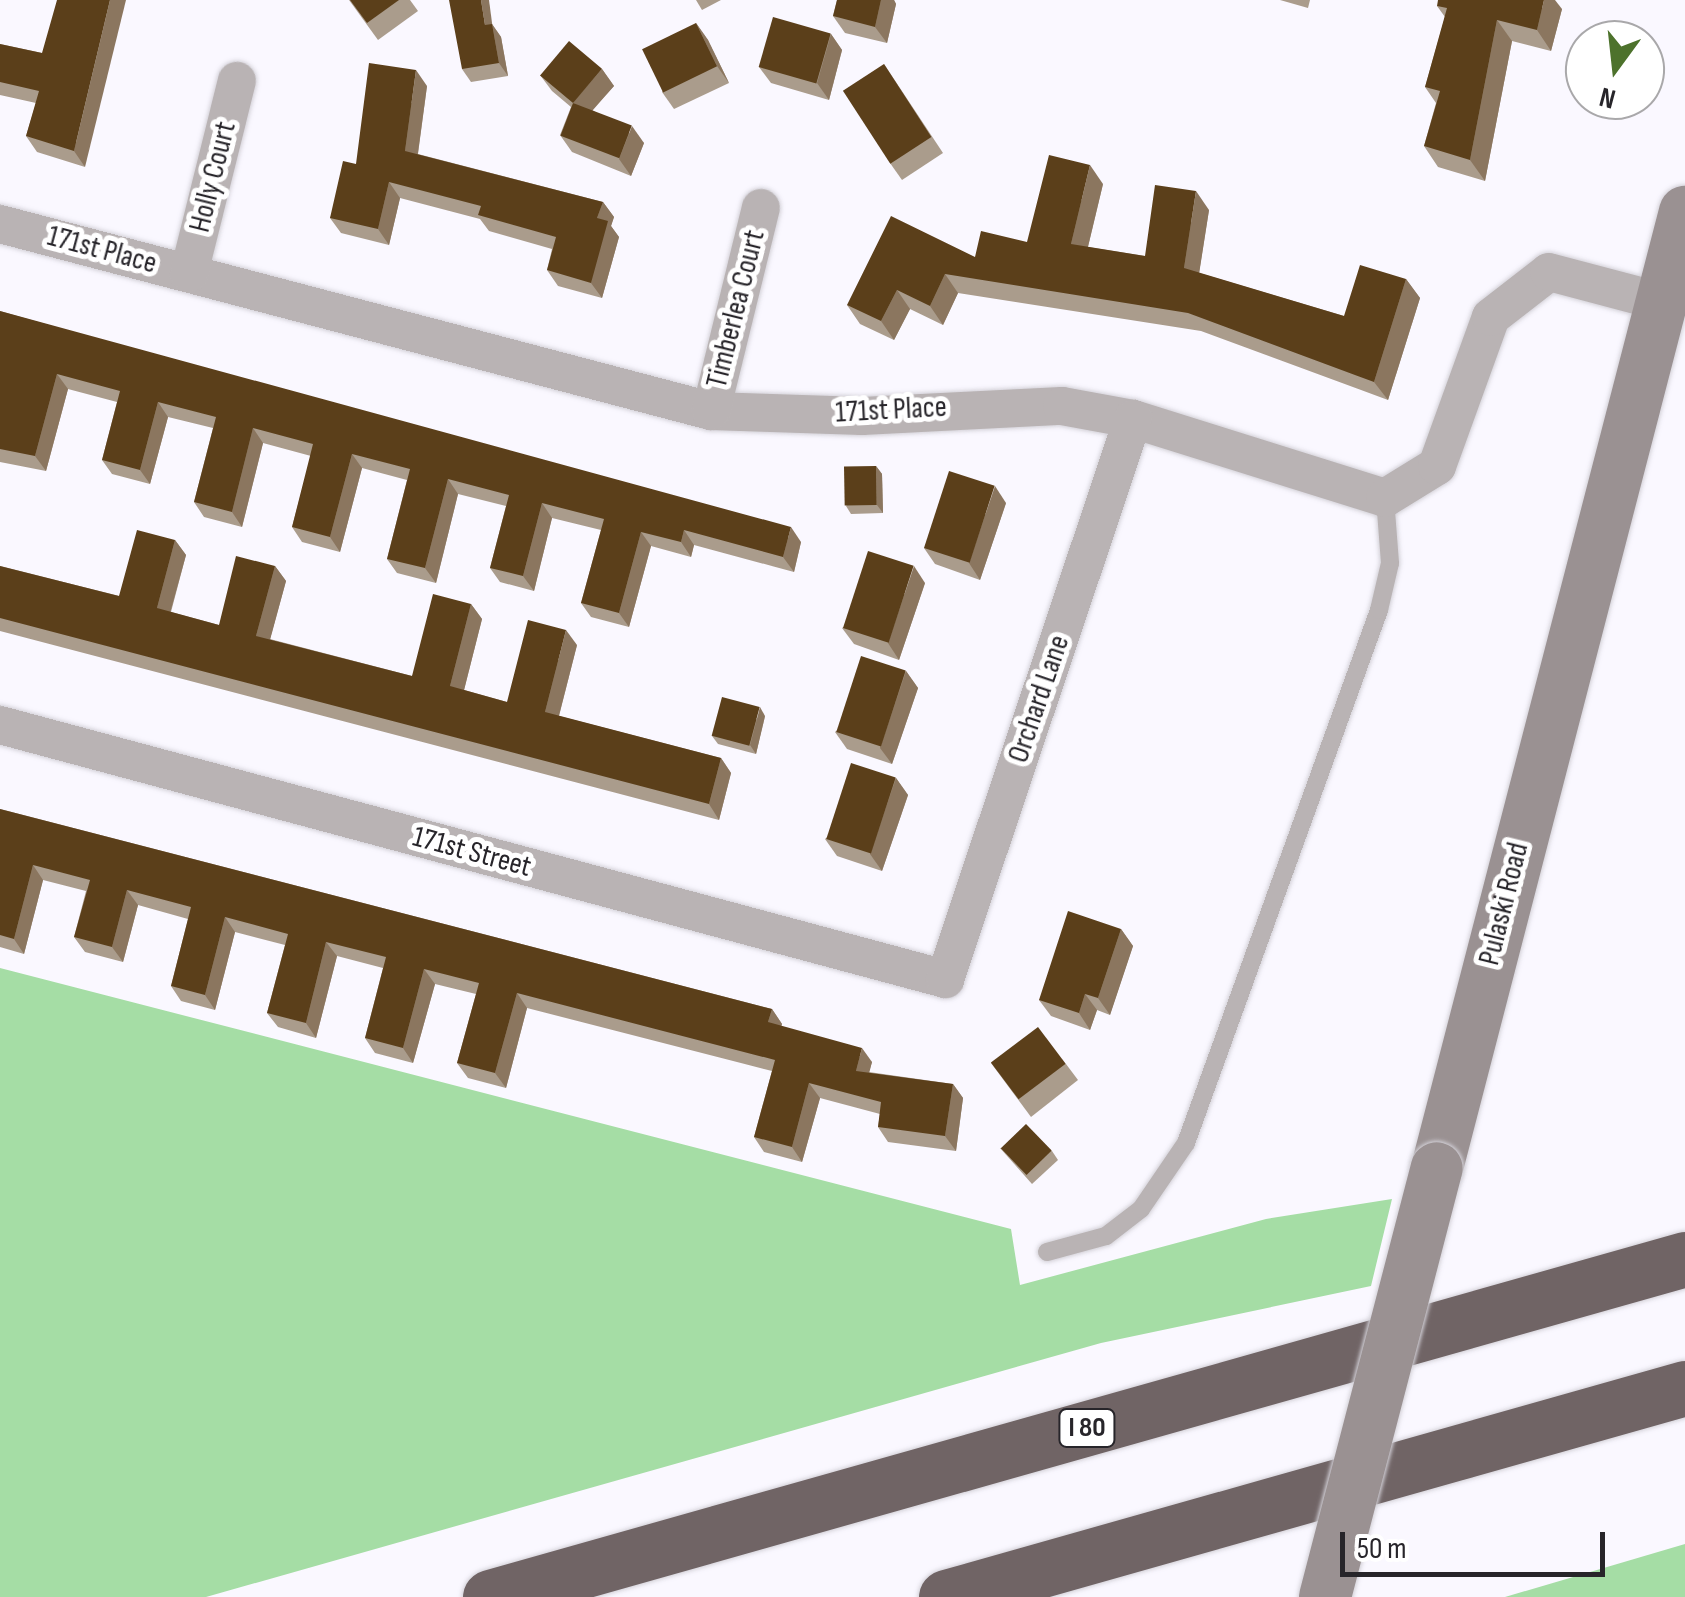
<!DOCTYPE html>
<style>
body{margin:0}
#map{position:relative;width:1685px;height:1597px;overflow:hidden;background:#faf8ff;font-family:"Sofia Sans Condensed",sans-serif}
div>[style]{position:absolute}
.green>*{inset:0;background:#a5dda5}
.roads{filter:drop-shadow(0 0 2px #d4d2d9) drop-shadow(0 0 2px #d4d2d9)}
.service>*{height:18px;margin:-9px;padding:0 9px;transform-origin:9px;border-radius:9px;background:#b9b3b4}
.minor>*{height:38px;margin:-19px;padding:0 19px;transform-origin:19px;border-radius:19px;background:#b9b3b4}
.secondary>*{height:52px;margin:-26px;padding:0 26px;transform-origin:26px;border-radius:26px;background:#9a9192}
.motorway>*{height:55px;margin:-27.5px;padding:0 27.5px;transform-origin:27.5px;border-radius:27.5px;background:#706465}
.bridges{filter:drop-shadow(0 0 2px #d4d2d9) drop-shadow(0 0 2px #d4d2d9)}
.secondary-bridge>*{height:52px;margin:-26px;padding:0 26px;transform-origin:26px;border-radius:26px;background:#9a9192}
.wall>*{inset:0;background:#aa9c8c}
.shaded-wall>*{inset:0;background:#8b765f}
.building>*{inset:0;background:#5b3f1a;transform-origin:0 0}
span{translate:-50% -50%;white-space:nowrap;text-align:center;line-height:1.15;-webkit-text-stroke:10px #fff;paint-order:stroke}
.shield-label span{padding:2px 8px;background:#fff;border:2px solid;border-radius:8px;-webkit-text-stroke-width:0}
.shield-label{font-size:28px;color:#27252a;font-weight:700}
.street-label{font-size:30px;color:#27252a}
.north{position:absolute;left:1565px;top:20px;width:100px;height:100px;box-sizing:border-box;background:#fff;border:2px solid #a9a8aa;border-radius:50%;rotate:195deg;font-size:28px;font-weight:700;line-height:40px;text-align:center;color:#27252a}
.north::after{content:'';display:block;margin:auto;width:35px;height:45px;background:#4d722c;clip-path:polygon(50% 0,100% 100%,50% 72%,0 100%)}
.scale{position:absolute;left:1340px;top:1532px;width:265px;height:45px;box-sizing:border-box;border:5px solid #27252a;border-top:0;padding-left:12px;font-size:30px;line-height:35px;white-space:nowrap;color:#27252a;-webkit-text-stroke:8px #fff;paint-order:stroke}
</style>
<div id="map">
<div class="green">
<i style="clip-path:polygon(0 968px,1011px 1229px,1020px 1285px,1266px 1219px,1392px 1199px,1371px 1286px,1101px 1343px,206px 1597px,0 1597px)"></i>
<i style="clip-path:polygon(1685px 1544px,1685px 1597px,1505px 1597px)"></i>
</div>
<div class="roads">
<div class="service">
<i style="left:1047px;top:1252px;width:61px;rotate:-15.2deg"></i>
<i style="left:1106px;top:1236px;width:44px;rotate:-37.6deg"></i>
<i style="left:1141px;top:1209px;width:80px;rotate:-55.7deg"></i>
<i style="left:1186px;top:1143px;width:567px;rotate:-70.09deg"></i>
<i style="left:1379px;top:610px;width:48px;rotate:-76.8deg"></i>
<i style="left:1390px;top:563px;width:65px;rotate:-94.4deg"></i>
</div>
<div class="minor">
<i style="left:0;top:224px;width:735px;rotate:14.74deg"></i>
<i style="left:711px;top:411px;width:151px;rotate:1.9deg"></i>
<i style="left:862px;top:416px;width:200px;rotate:-2.9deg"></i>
<i style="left:1062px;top:406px;width:72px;rotate:10.4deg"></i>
<i style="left:1133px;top:419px;width:264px;rotate:17.4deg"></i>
<i style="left:1385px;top:498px;width:61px;rotate:-31.6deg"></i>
<i style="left:1437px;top:466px;width:158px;rotate:-70.1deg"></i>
<i style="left:1491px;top:317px;width:73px;rotate:-37.8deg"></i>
<i style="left:1549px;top:272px;width:114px;rotate:14.8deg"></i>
<i style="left:189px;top:273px;width:198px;rotate:-76deg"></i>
<i style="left:711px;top:411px;width:209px;rotate:-76.2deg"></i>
<i style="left:0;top:725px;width:979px;rotate:15.04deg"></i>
<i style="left:945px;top:979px;width:591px;rotate:-71.44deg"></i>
</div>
<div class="secondary">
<i style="left:1437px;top:1168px;width:988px;rotate:-75.46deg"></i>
</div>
<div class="motorway">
<i style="left:490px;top:1597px;width:1242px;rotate:-15.79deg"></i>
<i style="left:946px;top:1597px;width:768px;rotate:-15.79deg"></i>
</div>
</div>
<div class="bridges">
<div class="secondary-bridge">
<i style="left:1325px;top:1597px;width:443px;rotate:-75.4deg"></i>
</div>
</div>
<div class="wall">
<i style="clip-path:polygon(349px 0,410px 0,418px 11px,378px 40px)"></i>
<i style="clip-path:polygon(696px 0,721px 0,702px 10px)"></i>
<i style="clip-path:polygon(837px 0,894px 0,896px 4px,887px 43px,845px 33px,833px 16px)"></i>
<i style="clip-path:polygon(1280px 0,1310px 0,1308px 8px)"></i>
<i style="clip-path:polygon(1437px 6px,1562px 9px,1551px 51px,1512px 41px,1485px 181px,1438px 167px,1424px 146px,1436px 103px,1425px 87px,1445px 17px)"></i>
<i style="clip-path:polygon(696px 23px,708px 40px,729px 83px,674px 109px,662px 92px)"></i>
<i style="clip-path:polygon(492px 24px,501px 37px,508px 76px,471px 82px,462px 69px)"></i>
<i style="clip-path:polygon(831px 34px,842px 50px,829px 100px,771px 83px,759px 67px)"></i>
<i style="clip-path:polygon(0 44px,42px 53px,85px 167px,37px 152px,26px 136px,36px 103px,0 95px)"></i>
<i style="clip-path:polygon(884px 64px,943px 153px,902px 180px,890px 163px)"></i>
<i style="clip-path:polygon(602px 69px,614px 86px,592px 110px,644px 143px,631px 176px,572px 152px,560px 135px,571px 107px,552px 91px,540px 75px)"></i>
<i style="clip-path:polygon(427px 86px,418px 154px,603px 202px,614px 217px,611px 226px,619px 237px,602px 298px,558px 286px,547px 270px,552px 249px,489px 231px,480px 219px,400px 198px,389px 245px,341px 233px,330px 218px,356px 164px)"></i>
<i style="clip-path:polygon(1103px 184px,1088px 247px,1145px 256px,1209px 210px,1199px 273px,1344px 316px,1406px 279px,1420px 298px,1388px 400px,1201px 331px,958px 293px,943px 325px,910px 309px,894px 340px,860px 324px,847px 305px,975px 257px,1027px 242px)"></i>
<i style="clip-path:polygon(0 311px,801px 542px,794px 572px,694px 545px,691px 557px,651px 546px,629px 627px,591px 617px,581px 603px,601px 530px,552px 518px,534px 591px,500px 582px,490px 568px,506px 506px,458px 494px,436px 583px,397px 573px,387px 559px,407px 480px,362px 468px,340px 552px,302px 542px,292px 527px,311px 456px,263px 443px,242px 527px,204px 517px,194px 502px,213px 428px,168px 417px,150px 484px,112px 474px,102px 460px,117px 402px,68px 389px,46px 471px,0 462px)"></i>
<i style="clip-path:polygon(876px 466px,882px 474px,883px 513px,851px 514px,846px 506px)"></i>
<i style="clip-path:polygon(1006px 503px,980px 580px,935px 564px,924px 548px)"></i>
<i style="clip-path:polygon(175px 540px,186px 555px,171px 612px,219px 625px,275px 566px,286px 581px,270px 639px,412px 676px,471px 604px,482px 619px,464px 690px,507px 702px,577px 645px,559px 716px,721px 758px,731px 773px,719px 820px,0 631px,0 566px,119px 596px)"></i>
<i style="clip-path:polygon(925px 583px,899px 660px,854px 644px,842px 628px)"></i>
<i style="clip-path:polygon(906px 671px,918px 688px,892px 764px,847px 749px,835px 732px)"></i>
<i style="clip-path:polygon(765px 716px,756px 754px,718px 744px,712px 736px)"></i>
<i style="clip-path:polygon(896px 778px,908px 795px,882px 871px,837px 856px,825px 839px)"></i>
<i style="clip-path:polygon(0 809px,772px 1009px,782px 1024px,781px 1026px,872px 1062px,869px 1072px,953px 1084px,963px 1098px,956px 1151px,888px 1142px,878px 1127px,880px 1114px,820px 1098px,802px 1162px,764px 1152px,754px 1137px,772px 1071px,527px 1008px,506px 1088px,468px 1078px,457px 1063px,476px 994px,435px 984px,413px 1063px,375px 1053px,365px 1038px,383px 968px,337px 956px,316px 1038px,278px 1027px,267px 1013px,285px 945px,235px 932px,215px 1010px,181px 1001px,171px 986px,188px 919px,138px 905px,123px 962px,85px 952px,74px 937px,86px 891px,43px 880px,24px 954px,0 947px)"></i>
<i style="clip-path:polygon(1121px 929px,1133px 946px,1110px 1015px,1097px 1010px,1090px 1030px,1051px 1016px,1039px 1000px)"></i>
<i style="clip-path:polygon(991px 1063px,1066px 1064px,1078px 1080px,1031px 1117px)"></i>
<i style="clip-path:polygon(1000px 1148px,1052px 1151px,1058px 1160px,1032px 1184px)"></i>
</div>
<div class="shaded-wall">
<i style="clip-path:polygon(110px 0,126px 0,85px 167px,74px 151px)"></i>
<i style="clip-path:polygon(481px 0,489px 0,494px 38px,485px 25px)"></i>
<i style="clip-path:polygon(881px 0,894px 0,896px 4px,887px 43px,875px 27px)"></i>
<i style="clip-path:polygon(1544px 0,1555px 0,1562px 9px,1551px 51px,1537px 30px)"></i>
<i style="clip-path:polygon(1497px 20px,1512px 41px,1485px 181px,1470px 160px)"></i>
<i style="clip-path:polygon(696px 23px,708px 40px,729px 83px,717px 66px)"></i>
<i style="clip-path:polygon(492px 24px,501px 37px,508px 76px,499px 63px)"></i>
<i style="clip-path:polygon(831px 34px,842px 50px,829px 100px,817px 83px)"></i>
<i style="clip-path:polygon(602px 69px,614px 86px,585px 119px,573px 102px)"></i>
<i style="clip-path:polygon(416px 70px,427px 86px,416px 167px,405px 151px)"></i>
<i style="clip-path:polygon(632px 126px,644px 143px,631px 176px,619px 159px)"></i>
<i style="clip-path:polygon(1090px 165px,1103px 184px,1084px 263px,1071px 244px)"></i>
<i style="clip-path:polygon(389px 182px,400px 198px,389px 245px,378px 229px)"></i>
<i style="clip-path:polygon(1196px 191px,1209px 210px,1197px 287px,1184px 268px)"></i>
<i style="clip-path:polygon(603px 202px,614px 217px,611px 226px,619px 237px,602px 298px,591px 283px,597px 218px)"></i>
<i style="clip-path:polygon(945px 274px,958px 293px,943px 325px,930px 306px)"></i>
<i style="clip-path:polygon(1406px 279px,1420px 298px,1388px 400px,1374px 382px)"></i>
<i style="clip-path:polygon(897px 290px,910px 309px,894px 340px,881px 321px)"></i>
<i style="clip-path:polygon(57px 374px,68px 389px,46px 471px,35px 456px)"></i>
<i style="clip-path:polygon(158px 402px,168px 417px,150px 484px,140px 470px)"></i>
<i style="clip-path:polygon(253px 428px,263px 443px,242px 527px,232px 512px)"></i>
<i style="clip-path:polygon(352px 454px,362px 468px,340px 552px,330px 537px)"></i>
<i style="clip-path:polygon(876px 466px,882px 474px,883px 513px,877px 505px)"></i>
<i style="clip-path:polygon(448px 479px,458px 494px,436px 583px,425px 568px)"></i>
<i style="clip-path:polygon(995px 486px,1006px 503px,980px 580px,969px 563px)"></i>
<i style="clip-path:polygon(542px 503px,552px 518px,534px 591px,523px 576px)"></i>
<i style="clip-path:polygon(791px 527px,801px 542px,794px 572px,783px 557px)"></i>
<i style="clip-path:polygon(684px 530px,694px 545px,691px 557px,681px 542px)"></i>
<i style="clip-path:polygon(641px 532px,651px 546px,629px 627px,619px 613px)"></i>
<i style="clip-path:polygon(175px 540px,186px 555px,167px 624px,157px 608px)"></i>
<i style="clip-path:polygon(275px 566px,286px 581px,267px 651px,256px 636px)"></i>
<i style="clip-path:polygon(914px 566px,925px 583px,899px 660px,888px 643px)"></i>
<i style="clip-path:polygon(471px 604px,482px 619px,461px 702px,450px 686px)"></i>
<i style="clip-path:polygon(566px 630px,577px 645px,556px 727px,545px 712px)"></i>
<i style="clip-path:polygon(906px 671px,918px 688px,892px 764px,880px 748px)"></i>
<i style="clip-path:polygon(760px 707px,765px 716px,756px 754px,750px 745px)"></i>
<i style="clip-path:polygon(721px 758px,731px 773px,719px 820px,709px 804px)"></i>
<i style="clip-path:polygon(896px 778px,908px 795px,882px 871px,870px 854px)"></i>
<i style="clip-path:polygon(33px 865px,43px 880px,24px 954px,14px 939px)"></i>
<i style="clip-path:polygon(127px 890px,138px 905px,123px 962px,112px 947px)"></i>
<i style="clip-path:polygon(225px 917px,235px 932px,215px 1010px,205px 995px)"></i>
<i style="clip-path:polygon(1121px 929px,1133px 946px,1110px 1015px,1098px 998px)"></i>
<i style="clip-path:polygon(326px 942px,337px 956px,316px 1038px,306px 1023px)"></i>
<i style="clip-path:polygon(424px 969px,435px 984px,413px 1063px,403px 1048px)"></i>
<i style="clip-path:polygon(517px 993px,527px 1008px,506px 1088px,495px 1073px)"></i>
<i style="clip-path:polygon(1085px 994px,1097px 1010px,1090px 1030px,1079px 1013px)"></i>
<i style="clip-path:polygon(772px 1009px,782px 1024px,778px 1037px,768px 1022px)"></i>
<i style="clip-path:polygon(862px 1048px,872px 1062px,866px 1085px,856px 1071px)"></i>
<i style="clip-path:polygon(809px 1083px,820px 1098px,802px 1162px,792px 1147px)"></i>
<i style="clip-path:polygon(953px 1084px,963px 1098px,956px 1151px,945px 1136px)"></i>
</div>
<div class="building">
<i style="clip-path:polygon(57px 0,110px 0,74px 151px,26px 136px,39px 91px,0 82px,0 44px,42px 53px)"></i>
<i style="clip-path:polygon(350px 0,399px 0,367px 23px)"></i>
<i style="clip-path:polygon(449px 0,481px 0,485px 25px,492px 24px,499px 63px,462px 69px)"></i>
<i style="clip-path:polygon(837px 0,881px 0,875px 27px,833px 16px)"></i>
<i style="clip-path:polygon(1438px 0,1544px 0,1537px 30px,1497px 20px,1470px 160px,1424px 146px,1440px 91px,1425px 87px,1447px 8px,1437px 6px)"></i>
<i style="left:773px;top:17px;width:60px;height:52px;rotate:16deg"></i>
<i style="left:696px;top:23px;width:48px;height:60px;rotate:64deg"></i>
<i style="left:569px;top:41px;width:43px;height:45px;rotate:40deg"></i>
<i style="clip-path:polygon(369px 63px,416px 70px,405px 151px,603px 202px,597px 218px,608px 221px,591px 283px,547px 270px,556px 237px,478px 215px,481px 206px,389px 182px,378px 229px,330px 218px,343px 161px,356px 164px)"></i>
<i style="left:884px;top:64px;width:87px;height:49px;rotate:57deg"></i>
<i style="left:573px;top:103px;width:63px;height:35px;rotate:21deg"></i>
<i style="clip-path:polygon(1049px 155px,1090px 165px,1071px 244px,1145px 256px,1155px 185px,1196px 191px,1184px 268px,1344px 316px,1360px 265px,1406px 279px,1374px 382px,1188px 313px,945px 274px,930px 306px,897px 290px,881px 321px,847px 305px,891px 216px,975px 257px,981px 231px,1027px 242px)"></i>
<i style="clip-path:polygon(0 311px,791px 527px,783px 557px,684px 530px,681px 542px,641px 532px,619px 613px,581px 603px,604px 519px,542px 503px,523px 576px,490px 568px,509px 495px,448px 479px,425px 568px,387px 559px,410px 469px,352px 454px,330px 537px,292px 527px,313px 444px,253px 428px,232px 512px,194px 502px,216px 417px,158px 402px,140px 470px,102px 460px,120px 391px,57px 374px,35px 456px,0 449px)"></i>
<i style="left:876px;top:466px;width:39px;height:32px;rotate:89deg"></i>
<i style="left:949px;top:471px;width:48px;height:81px;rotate:18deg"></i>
<i style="clip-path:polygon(137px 530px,175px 540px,157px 608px,219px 625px,236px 556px,275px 566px,256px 636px,412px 676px,433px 594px,471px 604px,450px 686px,507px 702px,528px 620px,566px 630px,545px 712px,721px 758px,709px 804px,0 618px,0 566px,119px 596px)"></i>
<i style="left:868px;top:551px;width:48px;height:81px;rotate:18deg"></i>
<i style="left:861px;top:656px;width:47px;height:80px;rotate:18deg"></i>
<i style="left:722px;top:697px;width:39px;height:40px;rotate:15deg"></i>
<i style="left:851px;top:763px;width:47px;height:80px;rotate:18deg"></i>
<i style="clip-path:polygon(0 809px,772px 1009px,768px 1022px,862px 1048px,856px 1071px,953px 1084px,945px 1136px,878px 1127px,881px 1102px,809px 1083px,792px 1147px,754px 1137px,775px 1060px,517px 993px,495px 1073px,457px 1063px,479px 983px,424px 969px,403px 1048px,365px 1038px,386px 957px,326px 942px,306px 1023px,267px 1013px,288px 934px,225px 917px,205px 995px,171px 986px,191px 907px,127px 890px,112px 947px,74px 937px,90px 880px,33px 865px,14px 939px,0 935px)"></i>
<i style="clip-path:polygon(1068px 911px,1121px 929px,1098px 998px,1085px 994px,1079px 1013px,1039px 1000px)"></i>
<i style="left:1038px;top:1027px;width:46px;height:59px;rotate:53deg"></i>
<i style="left:1026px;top:1124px;width:37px;height:35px;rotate:46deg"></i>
</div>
<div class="shield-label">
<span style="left:1087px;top:1428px">I 80</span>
</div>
<div class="street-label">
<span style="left:213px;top:177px;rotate:-76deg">Holly Court</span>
<span style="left:102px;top:250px;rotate:15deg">171st Place</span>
<span style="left:736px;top:309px;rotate:-76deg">Timberlea Court</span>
<span style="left:891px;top:410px;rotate:-3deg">171st Place</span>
<span style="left:1039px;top:699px;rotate:-71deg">Orchard Lane</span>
<span style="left:472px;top:852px;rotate:15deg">171st Street</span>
<span style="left:1504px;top:904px;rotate:-76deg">Pulaski Road</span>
</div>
<div class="north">N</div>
<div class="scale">50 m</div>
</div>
